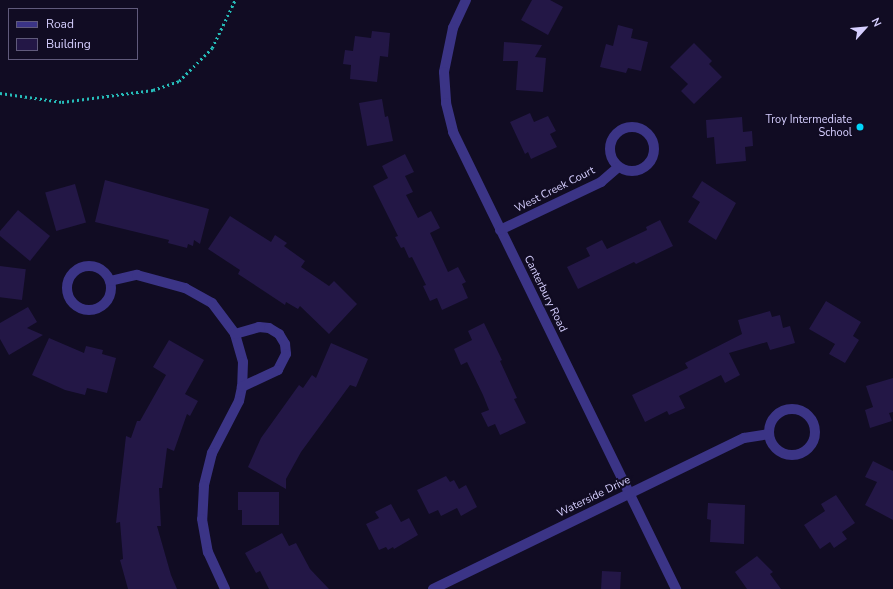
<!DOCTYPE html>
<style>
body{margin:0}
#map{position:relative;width:893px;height:589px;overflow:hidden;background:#110c23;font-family:"Nunito Sans",sans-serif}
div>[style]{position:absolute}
.building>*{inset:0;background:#231746;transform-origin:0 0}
.path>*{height:2.5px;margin-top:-1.25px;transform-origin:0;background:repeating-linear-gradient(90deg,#26bcb9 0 2px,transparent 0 5px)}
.street>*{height:10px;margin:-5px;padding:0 5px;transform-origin:5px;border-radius:5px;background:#3b3486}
.street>.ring{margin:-5px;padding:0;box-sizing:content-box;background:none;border:10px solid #3b3486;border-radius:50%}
.dots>*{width:11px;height:11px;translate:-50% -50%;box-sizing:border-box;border:2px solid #110c23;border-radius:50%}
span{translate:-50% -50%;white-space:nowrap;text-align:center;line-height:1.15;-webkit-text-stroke:4px #110c23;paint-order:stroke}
.poi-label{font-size:11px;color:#d6cfff}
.right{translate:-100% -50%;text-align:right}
.street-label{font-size:11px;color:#d6cfff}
.legend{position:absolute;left:8px;top:8px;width:130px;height:52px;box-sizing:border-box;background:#110c23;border:1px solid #605a7b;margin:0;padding:5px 7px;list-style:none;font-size:12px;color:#d6cfff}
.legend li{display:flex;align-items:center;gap:8px;height:20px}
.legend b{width:20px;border:1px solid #605a7b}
.north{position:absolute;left:845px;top:8px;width:40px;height:40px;-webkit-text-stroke:3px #110c23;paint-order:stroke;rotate:63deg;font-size:11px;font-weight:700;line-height:16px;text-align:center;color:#d6cfff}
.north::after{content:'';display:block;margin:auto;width:14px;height:18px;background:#d6cfff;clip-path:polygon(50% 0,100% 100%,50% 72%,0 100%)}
</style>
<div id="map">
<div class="building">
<i style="clip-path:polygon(532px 0,550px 0,563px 7px,548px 35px,521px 20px)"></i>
<i style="clip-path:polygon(618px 25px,633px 29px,631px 38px,648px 42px,641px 71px,628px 68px,626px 73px,600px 67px,606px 44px,613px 46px)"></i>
<i style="clip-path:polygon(372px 31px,390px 33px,388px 57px,380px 56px,377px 82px,350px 79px,351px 65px,343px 64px,345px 50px,353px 51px,355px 36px,371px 38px)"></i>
<i style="clip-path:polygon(504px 42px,542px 45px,535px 57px,546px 58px,543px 92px,516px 90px,518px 61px,503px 61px)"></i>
<i style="clip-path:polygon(694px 43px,712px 61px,709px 64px,722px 77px,694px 104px,681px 91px,688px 84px,670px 67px)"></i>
<i style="clip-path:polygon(382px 99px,385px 117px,388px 116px,393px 141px,367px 146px,359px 103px)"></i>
<i style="clip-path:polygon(530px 113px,534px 122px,548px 116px,556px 131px,550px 134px,557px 147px,531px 159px,528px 152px,525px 154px,510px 122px)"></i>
<i style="clip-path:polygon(742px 117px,743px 132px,752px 131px,753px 146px,745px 147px,746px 161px,716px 164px,714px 137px,707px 138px,706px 120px)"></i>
<i style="clip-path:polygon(405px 154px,414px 172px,405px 176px,413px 192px,406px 195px,418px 218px,431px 211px,440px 228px,430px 233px,448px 272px,458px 267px,466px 282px,462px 284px,468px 298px,442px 310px,437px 298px,430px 301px,423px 286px,426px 285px,412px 257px,409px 258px,404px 247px,401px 248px,395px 237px,398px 236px,373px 186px,388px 178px,382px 166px)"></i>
<i style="clip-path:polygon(105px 180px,209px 209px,200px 244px,194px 240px,193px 246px,188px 244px,187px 248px,168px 243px,169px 240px,95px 222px)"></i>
<i style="clip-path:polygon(702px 181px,736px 203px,716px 240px,688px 222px,700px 202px,692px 197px)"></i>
<i style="left:75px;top:184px;width:40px;height:31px;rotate:74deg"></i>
<i style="clip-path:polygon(18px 210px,50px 236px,30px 261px,0 236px,0 231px)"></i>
<i style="clip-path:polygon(230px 216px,271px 242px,275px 235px,287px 243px,284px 246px,305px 261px,301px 267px,329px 286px,334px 281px,357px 304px,329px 334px,300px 306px,298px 309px,286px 302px,285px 305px,238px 274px,240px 270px,208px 249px)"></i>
<i style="clip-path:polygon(660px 220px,673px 246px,636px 264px,634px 262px,578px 289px,567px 267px,590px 256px,586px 248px,602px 240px,607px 249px,647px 230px,646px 227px)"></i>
<i style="left:0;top:266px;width:26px;height:31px;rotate:7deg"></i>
<i style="clip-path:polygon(826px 301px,861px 322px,853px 336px,859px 340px,845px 363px,829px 354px,835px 344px,809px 329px)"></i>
<i style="clip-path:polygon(28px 307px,37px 322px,27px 328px,43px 335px,9px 355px,0 339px,0 323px)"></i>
<i style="clip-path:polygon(770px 311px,772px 317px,780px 315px,783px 328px,790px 326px,795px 343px,770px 350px,767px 342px,729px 353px,740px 375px,725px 383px,721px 375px,679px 396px,685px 408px,669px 415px,667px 411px,645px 422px,632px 395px,688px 368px,685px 363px,742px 334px,738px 320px)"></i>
<i style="clip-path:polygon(484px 323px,502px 360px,500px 361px,517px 398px,514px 399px,526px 423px,500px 435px,495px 424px,488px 427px,481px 413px,489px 410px,483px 395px,467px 362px,461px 365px,454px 349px,472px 340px,468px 331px)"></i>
<i style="clip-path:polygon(49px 338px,84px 353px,86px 346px,103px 350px,102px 354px,116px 358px,107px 393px,87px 388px,85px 395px,65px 390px,32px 375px)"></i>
<i style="clip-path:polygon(169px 340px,204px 360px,185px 394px,198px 401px,190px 416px,187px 414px,174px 451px,167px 448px,162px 488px,159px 488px,161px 526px,157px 526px,171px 575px,177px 589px,128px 589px,120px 560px,123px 559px,120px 522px,116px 523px,126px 436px,131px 438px,137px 421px,140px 421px,166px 375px,153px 367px)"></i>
<i style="clip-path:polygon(331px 343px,368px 359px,356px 387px,350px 385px,301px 452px,286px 479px,286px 489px,248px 467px,261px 438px,299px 385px,303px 388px,312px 375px,316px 378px)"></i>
<i style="clip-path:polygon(893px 378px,893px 412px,889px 413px,892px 421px,870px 428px,865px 410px,873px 407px,866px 386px)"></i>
<i style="clip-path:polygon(873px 461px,893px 471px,893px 520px,865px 505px,877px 482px,865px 477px)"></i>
<i style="clip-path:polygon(446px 476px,450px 482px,454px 480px,459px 489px,466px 485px,477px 507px,461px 516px,457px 508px,441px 516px,438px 510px,429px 514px,417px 490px)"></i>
<i style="clip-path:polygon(238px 492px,279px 492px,279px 525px,242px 525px,242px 510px,238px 510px)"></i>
<i style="clip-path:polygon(836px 495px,855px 523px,842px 532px,847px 539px,834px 548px,830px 542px,820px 549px,804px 525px,825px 511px,821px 504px)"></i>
<i style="clip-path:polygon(708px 503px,745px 505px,744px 544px,710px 542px,711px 520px,707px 519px)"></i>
<i style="clip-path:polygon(391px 504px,401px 522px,409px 518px,418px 535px,394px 549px,393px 547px,388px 550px,386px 547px,379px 550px,366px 524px,379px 518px,375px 512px)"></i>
<i style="clip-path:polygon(282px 533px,289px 546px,296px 543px,310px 569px,329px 589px,269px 589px,260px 571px,256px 573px,245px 553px)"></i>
<i style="clip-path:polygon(757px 556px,773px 572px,770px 574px,781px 589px,747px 589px,735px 572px)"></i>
<i style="left:602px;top:571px;width:19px;height:18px;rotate:3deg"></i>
</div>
<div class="path">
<i style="left:0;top:93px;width:63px;rotate:8.3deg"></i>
<i style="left:62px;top:102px;width:92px;rotate:-7.5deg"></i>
<i style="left:153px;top:90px;width:28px;rotate:-19deg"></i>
<i style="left:179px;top:81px;width:47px;rotate:-45deg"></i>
<i style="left:212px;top:48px;width:53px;rotate:-64.4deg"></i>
</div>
<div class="street">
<i style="left:466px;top:0;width:31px;rotate:115deg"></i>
<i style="left:453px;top:28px;width:45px;rotate:101.6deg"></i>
<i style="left:444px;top:72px;width:31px;rotate:86deg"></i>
<i style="left:446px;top:103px;width:30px;rotate:76deg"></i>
<i style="left:453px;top:132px;width:509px;rotate:63.99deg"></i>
<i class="ring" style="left:610px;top:127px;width:34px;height:34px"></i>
<i style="left:500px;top:230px;width:112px;rotate:-25.4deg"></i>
<i style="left:601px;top:182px;width:23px;rotate:-41deg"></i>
<i class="ring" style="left:67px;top:266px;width:34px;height:34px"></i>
<i style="left:110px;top:281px;width:28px;rotate:-13deg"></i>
<i style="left:137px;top:275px;width:50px;rotate:15.2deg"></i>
<i style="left:185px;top:288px;width:31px;rotate:29deg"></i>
<i style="left:212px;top:303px;width:39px;rotate:53deg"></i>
<i style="left:235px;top:334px;width:29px;rotate:74deg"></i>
<i style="left:243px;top:362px;width:25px;rotate:92deg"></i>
<i style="left:242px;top:387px;width:14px;rotate:102deg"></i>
<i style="left:239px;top:401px;width:59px;rotate:117.4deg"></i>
<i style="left:212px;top:453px;width:34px;rotate:104deg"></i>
<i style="left:204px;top:486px;width:33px;rotate:93deg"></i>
<i style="left:202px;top:519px;width:34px;rotate:80deg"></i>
<i style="left:208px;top:552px;width:41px;rotate:65.3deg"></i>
<i style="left:235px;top:334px;width:25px;rotate:-16deg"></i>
<i style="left:259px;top:327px;width:10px;rotate:6deg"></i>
<i style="left:269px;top:328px;width:12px;rotate:31deg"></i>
<i style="left:279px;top:334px;width:12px;rotate:59deg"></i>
<i style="left:285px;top:344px;width:10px;rotate:84deg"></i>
<i style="left:286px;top:354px;width:18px;rotate:117deg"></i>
<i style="left:278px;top:370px;width:40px;rotate:155deg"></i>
<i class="ring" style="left:769px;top:409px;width:36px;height:36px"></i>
<i style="left:433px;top:589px;width:346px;rotate:-25.9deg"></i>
<i style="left:744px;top:438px;width:25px;rotate:-9deg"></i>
</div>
<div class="dots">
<i style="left:860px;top:127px;background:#00d5fa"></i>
</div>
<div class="poi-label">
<span class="right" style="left:852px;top:127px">Troy Intermediate<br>School</span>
</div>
<div class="street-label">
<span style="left:555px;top:190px;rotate:-27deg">West Creek Court</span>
<span style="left:545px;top:294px;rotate:64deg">Canterbury Road</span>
<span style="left:594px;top:497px;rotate:-26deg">Waterside Drive</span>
</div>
<ul class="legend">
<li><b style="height:5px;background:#3b3486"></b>Road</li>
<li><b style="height:11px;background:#231746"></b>Building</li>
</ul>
<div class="north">N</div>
</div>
